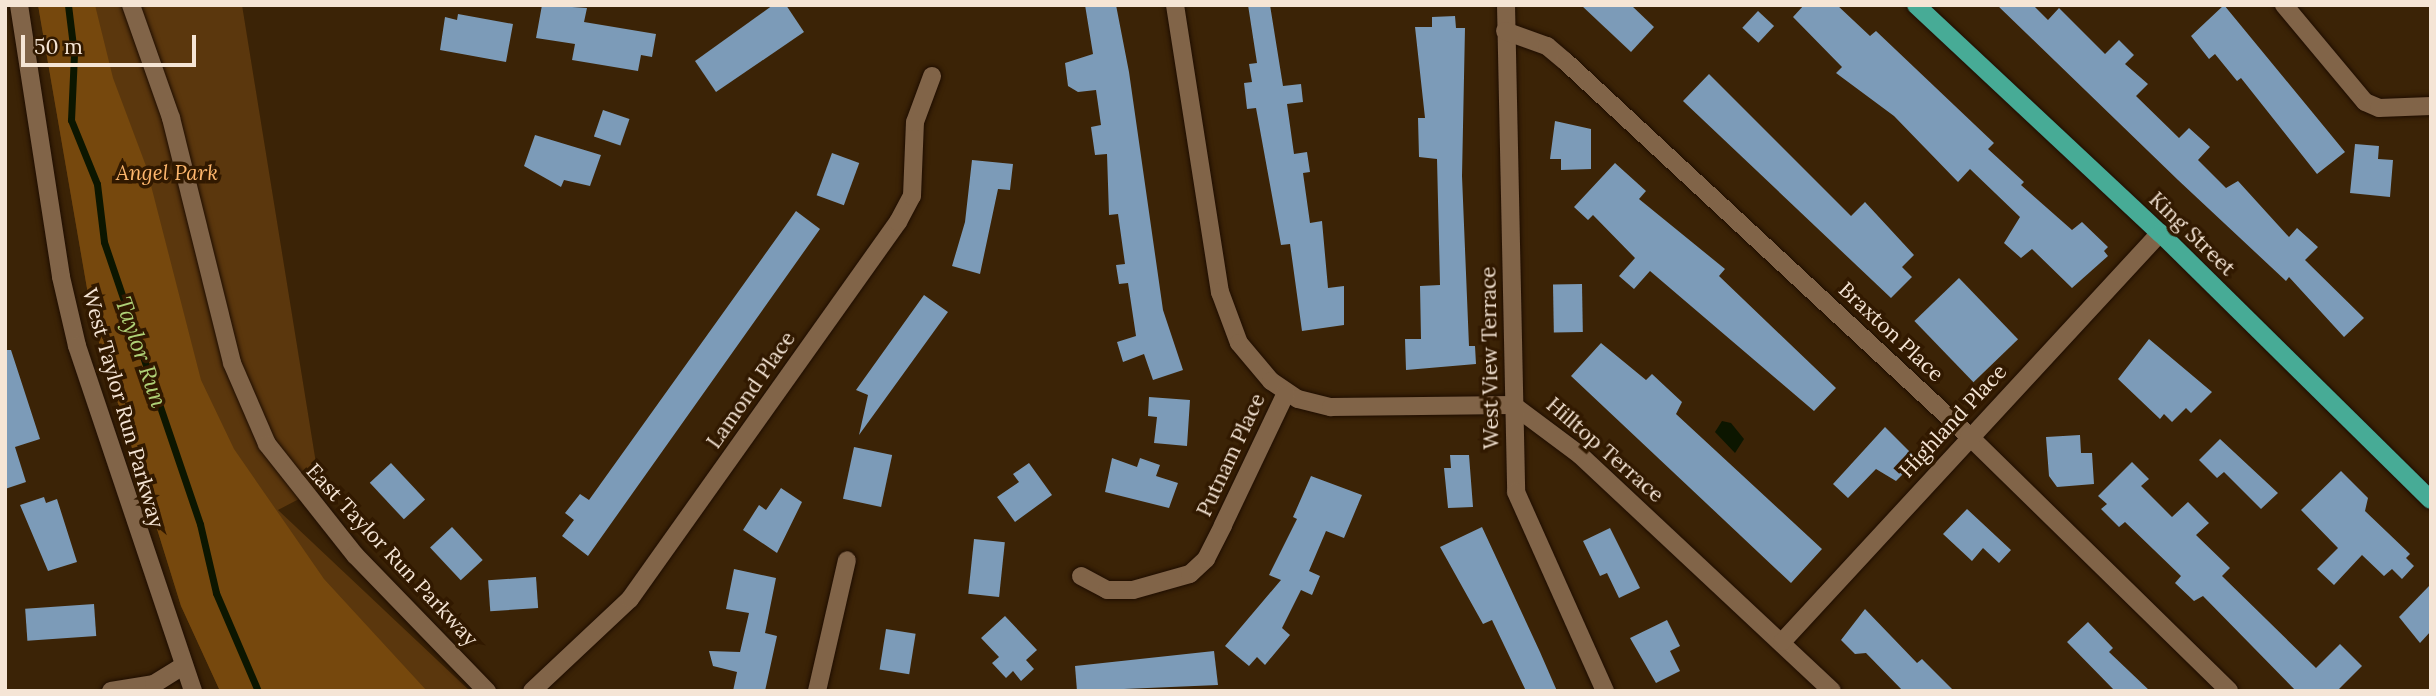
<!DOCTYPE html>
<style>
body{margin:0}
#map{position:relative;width:2436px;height:696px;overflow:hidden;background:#3b2306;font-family:Lora,serif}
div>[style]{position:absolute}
.green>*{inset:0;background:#5b370d}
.forest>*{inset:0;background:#76480d}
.water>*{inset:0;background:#0c1600}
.stream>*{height:7px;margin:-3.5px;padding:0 3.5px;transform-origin:3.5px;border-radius:3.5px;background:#0c1600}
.building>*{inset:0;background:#7c9bb8;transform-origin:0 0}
.roads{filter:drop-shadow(0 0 2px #1e0d00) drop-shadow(0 0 2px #1e0d00)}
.minor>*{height:18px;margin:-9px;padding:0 9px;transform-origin:9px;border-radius:9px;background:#816448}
.tertiary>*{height:18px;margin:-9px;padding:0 9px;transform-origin:9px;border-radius:9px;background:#816448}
.primary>*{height:18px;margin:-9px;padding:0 9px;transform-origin:9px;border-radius:9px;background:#47ab96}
span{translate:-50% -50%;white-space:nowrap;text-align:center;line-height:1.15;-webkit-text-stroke:7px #311900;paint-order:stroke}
.park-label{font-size:21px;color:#feb76d;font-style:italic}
.street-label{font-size:21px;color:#f5e5d5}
.water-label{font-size:23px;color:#afd176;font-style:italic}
.frame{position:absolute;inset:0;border:7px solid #f5e5d5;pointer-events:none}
.scale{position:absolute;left:21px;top:35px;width:175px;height:32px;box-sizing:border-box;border:4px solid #f5e5d5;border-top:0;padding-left:9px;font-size:21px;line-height:24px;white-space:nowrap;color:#f5e5d5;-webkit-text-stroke:5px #311900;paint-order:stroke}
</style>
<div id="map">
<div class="green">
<i style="clip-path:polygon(38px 5px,242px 5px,320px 488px,278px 510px,470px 691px,220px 691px,181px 606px,93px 323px)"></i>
</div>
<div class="forest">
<i style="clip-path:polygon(38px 5px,95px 5px,113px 78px,146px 166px,201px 380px,234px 449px,324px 579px,427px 691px,220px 691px,181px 606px,93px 323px)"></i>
</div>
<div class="water">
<i style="clip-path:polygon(1722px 421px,1731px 423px,1744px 439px,1735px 453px,1715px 432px)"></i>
</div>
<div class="stream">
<i style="left:68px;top:5px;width:49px;rotate:83deg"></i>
<i style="left:74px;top:54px;width:66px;rotate:92.6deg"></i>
<i style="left:71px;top:120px;width:69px;rotate:67.9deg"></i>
<i style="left:97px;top:184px;width:58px;rotate:83.1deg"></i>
<i style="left:104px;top:242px;width:298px;rotate:71.2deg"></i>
<i style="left:200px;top:524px;width:71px;rotate:76.9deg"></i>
<i style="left:216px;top:593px;width:107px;rotate:66.8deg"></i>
</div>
<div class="building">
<i style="clip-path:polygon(542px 5px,587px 8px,584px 22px,656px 34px,652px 57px,641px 55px,638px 71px,572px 60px,575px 44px,536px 38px)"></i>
<i style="clip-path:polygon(773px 5px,786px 5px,804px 32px,716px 92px,695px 61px)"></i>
<i style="clip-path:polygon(1085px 5px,1116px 5px,1129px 72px,1163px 310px,1183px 370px,1153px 380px,1144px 354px,1123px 362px,1117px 342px,1136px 336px,1128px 283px,1119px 284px,1116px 265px,1125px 264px,1118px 214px,1109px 215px,1107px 154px,1095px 155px,1091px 127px,1101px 125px,1096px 90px,1078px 92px,1068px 86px,1065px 63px,1093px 54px)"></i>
<i style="clip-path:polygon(1248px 5px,1270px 5px,1283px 86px,1301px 84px,1303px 102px,1287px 104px,1294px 154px,1307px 152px,1310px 172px,1303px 173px,1310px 223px,1322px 221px,1328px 288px,1344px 286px,1344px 325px,1302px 331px,1290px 244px,1281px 245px,1256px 108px,1247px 109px,1244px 83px,1252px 82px,1249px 64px,1257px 63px)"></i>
<i style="clip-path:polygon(1581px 5px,1631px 5px,1654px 27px,1631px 52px)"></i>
<i style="clip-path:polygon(1804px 5px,1837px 5px,1870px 36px,1876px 31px,1994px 143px,1988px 149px,2024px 182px,2021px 185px,2072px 230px,2082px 222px,2108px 247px,2104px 251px,2108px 256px,2072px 288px,2032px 249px,2021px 258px,2004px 243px,2020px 217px,1970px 169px,1958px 182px,1894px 116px,1836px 73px,1842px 67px,1793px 17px)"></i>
<i style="clip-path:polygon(1997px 5px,2033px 5px,2048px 20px,2059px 8px,2105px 54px,2119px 40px,2134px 55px,2125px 64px,2148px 84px,2136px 96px,2179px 138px,2189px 128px,2210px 147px,2198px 160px,2226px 188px,2238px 181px,2289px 237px,2297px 228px,2318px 247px,2305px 260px,2364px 318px,2344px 337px,2289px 277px,2286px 281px,2178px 180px)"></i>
<i style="clip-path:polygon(2224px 5px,2345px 152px,2317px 174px,2241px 78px,2237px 81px,2215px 54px,2209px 59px,2191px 36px)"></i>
<i style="left:1758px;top:11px;width:22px;height:23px;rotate:43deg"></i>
<i style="clip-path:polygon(458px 14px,513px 24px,506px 62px,440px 50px,445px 17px,457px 20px)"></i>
<i style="clip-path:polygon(1455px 16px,1456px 28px,1465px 28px,1462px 176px,1469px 346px,1475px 346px,1476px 364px,1406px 370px,1405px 339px,1421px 339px,1420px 286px,1440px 285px,1437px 159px,1419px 157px,1418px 118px,1425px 118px,1415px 27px,1432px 27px,1432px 17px)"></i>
<i style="clip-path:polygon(1709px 74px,1851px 216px,1865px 202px,1914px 255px,1902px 267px,1912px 277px,1891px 298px,1683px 101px)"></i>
<i style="left:603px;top:110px;width:28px;height:28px;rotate:19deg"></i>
<i style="clip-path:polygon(1555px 121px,1591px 129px,1591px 169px,1561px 170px,1561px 159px,1550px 159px)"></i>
<i style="clip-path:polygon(535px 135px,601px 155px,590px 186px,564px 180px,561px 187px,524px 166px)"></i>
<i style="clip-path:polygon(2355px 144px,2379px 146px,2378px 159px,2393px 160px,2390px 197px,2350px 193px)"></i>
<i style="left:832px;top:153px;width:29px;height:45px;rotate:20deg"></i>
<i style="clip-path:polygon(972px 160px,1013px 164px,1010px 190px,998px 189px,980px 274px,952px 266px,965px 222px)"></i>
<i style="clip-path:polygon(1615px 163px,1646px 191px,1639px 199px,1725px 269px,1719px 276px,1836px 388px,1814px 411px,1650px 271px,1634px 289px,1619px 276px,1635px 258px,1593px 215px,1588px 220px,1574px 207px)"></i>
<i style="clip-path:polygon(796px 211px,820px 229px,588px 556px,562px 536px,574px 520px,565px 513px,580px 494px,589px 500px)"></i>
<i style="left:1959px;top:278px;width:85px;height:62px;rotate:46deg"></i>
<i style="left:1582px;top:284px;width:48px;height:29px;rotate:89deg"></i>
<i style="clip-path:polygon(924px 295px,948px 312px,859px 435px,868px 395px,856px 390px)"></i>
<i style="clip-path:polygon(2149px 339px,2212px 392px,2191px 413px,2186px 408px,2172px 422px,2164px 414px,2160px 419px,2118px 379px)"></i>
<i style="clip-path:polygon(1601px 343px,1646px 380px,1652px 374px,1682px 402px,1676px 414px,1822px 549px,1791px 583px,1571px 376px)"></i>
<i style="clip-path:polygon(5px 350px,11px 350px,40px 439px,15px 447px,26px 482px,5px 489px)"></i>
<i style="clip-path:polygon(1149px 397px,1190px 400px,1187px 446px,1154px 443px,1157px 417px,1148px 416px)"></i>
<i style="clip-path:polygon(1885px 427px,1913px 455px,1914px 463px,1896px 481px,1876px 469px,1848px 498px,1833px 484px)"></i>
<i style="clip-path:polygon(2080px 435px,2081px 453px,2092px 453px,2094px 484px,2057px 487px,2049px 476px,2046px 437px)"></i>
<i style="clip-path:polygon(2220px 439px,2278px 493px,2261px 509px,2224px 472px,2217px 478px,2199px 460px)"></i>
<i style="left:854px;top:447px;width:39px;height:53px;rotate:12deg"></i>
<i style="clip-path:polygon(1450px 455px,1469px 455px,1473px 507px,1448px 508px,1444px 468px,1451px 468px)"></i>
<i style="clip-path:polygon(1112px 458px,1137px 467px,1140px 458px,1160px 465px,1156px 476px,1178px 483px,1169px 508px,1105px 492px)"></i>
<i style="clip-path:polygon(2132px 462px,2149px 479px,2141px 486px,2172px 517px,2188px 502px,2209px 523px,2196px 535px,2230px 568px,2222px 576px,2316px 668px,2340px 644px,2362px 666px,2337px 691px,2296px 691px,2203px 596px,2194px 601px,2175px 583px,2181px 576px,2125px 522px,2119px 527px,2101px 509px,2107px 504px,2098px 496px)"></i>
<i style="left:391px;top:463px;width:50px;height:29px;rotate:47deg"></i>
<i style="clip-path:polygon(1029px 463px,1052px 495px,1015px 522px,997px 497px,1019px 482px,1013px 474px)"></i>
<i style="clip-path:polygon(2341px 471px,2368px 498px,2365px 511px,2410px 554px,2406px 558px,2414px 566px,2402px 579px,2392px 569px,2384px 576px,2362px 555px,2334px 585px,2317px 569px,2338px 548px,2301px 510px)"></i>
<i style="clip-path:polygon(1311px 476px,1362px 495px,1344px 538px,1326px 531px,1309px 571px,1320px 576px,1312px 595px,1301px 590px,1282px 628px,1290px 635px,1265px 665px,1257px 657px,1249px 666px,1225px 646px,1281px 580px,1269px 575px,1297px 519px,1293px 517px)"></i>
<i style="clip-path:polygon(781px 488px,802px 502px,777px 553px,743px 530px,759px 505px,766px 510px)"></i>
<i style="clip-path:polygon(44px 497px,46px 503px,57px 499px,77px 562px,48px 571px,20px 505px)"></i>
<i style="clip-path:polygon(1967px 509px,2011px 550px,1999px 563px,1983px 548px,1972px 561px,1943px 534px)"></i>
<i style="left:452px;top:527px;width:45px;height:30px;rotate:47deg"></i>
<i style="clip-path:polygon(1482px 527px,1540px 652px,1557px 691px,1526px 691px,1492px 620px,1483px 624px,1440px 547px)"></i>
<i style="clip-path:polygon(1610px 528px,1640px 588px,1619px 598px,1607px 573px,1600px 576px,1583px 541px)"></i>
<i style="left:974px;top:539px;width:31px;height:55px;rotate:6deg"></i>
<i style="clip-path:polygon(734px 569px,776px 578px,765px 633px,777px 636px,765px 691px,733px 691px,737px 672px,713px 666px,709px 651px,740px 652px,749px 613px,726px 609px)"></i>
<i style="left:536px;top:577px;width:31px;height:48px;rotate:86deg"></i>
<i style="clip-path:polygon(2431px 584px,2431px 631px,2420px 643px,2399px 617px)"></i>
<i style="left:94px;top:604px;width:32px;height:69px;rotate:86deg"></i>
<i style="clip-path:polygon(1865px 609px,1917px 663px,1922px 659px,1954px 691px,1903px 691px,1866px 653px,1855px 654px,1841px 640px)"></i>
<i style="clip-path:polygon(1005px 616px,1037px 650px,1026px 660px,1034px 669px,1021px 681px,1013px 671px,1006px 678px,992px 663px,999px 657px,981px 638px)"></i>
<i style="clip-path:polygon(1667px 620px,1680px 646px,1670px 651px,1680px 671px,1656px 683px,1630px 638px)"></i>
<i style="clip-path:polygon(2088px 622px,2113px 648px,2109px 652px,2150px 691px,2115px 691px,2067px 642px)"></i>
<i style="left:886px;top:629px;width:30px;height:41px;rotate:9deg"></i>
<i style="clip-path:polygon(1214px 651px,1218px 685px,1077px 691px,1075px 666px)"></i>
</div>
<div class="roads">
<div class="minor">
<i style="left:131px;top:5px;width:120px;rotate:70.5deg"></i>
<i style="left:171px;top:118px;width:252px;rotate:76deg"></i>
<i style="left:232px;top:363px;width:88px;rotate:66.6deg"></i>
<i style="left:267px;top:444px;width:142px;rotate:51.6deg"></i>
<i style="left:355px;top:555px;width:190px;rotate:45.9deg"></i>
<i style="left:1175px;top:5px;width:291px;rotate:81.1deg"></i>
<i style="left:1220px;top:292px;width:54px;rotate:69.6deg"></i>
<i style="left:1239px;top:343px;width:50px;rotate:49.9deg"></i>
<i style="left:1271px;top:381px;width:32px;rotate:34deg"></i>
<i style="left:1298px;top:399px;width:34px;rotate:14deg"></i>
<i style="left:1331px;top:407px;width:182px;rotate:-0.6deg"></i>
<i style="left:1513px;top:405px;width:84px;rotate:36.7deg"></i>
<i style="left:1580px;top:455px;width:345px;rotate:43.1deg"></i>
<i style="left:1506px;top:5px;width:487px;rotate:88.8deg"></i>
<i style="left:1516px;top:492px;width:218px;rotate:65.9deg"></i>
<i style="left:2284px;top:5px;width:126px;rotate:50.1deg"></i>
<i style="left:2365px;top:102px;width:15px;rotate:23deg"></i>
<i style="left:2379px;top:108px;width:52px;rotate:-2.2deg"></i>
<i style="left:1505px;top:31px;width:45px;rotate:19.7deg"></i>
<i style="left:1547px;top:46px;width:23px;rotate:40deg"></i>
<i style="left:1565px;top:61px;width:551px;rotate:42.87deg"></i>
<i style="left:1969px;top:436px;width:364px;rotate:44.4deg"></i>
<i style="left:1081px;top:576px;width:30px;rotate:28deg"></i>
<i style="left:1107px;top:590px;width:26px"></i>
<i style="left:1133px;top:590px;width:59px;rotate:-15.7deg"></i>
<i style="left:1190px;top:574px;width:22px;rotate:-43deg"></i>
<i style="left:1206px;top:559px;width:38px;rotate:-63deg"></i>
<i style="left:1223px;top:525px;width:146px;rotate:-64.5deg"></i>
<i style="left:1782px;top:642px;width:557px;rotate:-47.26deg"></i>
<i style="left:111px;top:691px;width:44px;rotate:-9.2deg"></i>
<i style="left:154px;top:684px;width:32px;rotate:-32deg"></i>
<i style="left:532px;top:691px;width:134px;rotate:-43.2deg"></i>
<i style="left:630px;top:599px;width:463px;rotate:-54.6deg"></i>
<i style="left:898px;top:222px;width:30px;rotate:-62deg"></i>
<i style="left:912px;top:196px;width:74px;rotate:-87.7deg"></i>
<i style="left:915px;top:122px;width:49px;rotate:-69.7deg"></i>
<i style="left:817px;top:691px;width:134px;rotate:-77.1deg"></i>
</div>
<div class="tertiary">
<i style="left:19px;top:5px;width:275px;rotate:81.2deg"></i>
<i style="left:61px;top:277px;width:71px;rotate:76.9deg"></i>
<i style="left:77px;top:346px;width:364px;rotate:71.4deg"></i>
</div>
<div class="primary">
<i style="left:1916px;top:5px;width:334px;rotate:43.1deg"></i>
<i style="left:2160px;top:233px;width:380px;rotate:44.6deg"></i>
</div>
</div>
<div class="park-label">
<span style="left:167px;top:173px">Angel Park</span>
</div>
<div class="street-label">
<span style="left:2192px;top:234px;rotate:44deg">King Street</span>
<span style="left:1891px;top:332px;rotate:43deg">Braxton Place</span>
<span style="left:1490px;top:358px;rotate:-91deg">West View Terrace</span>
<span style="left:751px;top:390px;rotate:-55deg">Lamond Place</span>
<span style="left:123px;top:408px;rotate:74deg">West Taylor Run Parkway</span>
<span style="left:1953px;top:421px;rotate:-47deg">Highland Place</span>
<span style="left:1605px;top:450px;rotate:41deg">Hilltop Terrace</span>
<span style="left:1231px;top:455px;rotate:-65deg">Putnam Place</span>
<span style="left:392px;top:555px;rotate:47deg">East Taylor Run Parkway</span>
</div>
<div class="water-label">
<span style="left:141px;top:352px;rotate:71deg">Taylor Run</span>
</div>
<div class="frame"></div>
<div class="scale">50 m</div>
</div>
